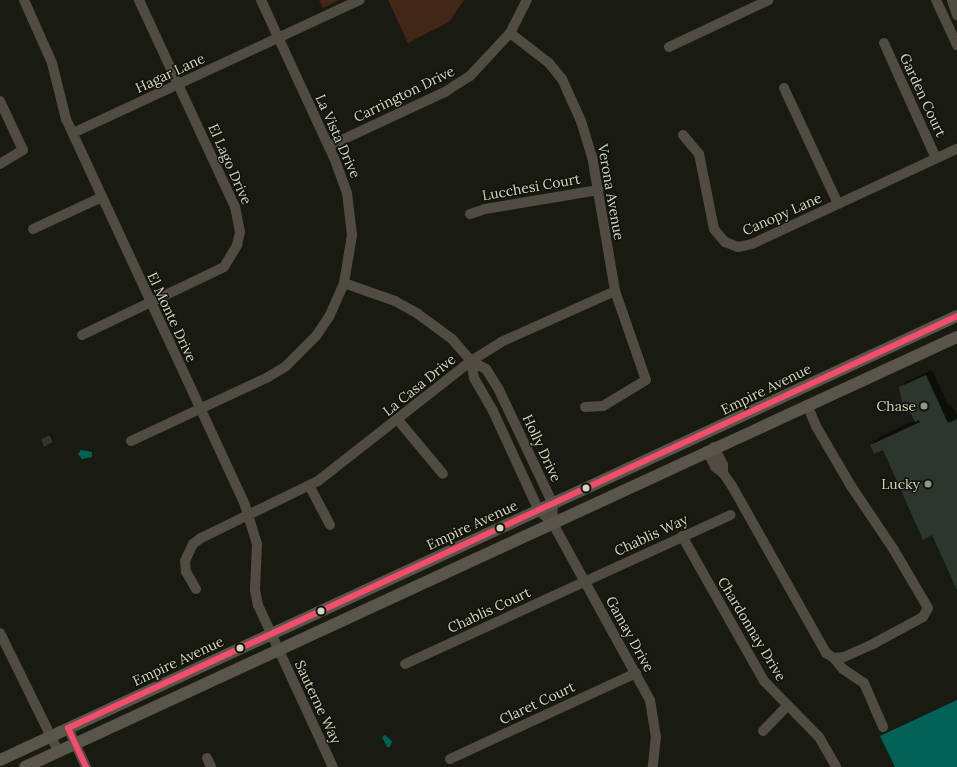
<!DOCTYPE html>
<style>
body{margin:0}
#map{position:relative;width:957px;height:767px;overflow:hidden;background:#191a12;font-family:Lora,serif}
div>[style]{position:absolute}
.green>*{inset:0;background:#422616}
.water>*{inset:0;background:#026258}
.shadow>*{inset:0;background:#0007}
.building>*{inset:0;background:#2c362c}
.minor>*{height:10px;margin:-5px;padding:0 5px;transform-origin:5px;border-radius:5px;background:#504b43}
.major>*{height:12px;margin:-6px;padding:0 6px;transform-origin:6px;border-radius:6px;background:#5a554a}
.bus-1>*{height:6px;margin:-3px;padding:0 3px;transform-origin:3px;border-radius:3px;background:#f44d6c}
.dots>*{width:11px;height:11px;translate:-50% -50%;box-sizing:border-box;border:2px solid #121406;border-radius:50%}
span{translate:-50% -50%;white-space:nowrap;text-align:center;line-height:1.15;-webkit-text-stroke:3px #121406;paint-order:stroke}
.street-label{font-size:14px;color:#d3d5cb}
.poi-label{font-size:14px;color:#d3d5cb}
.right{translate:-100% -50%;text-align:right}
</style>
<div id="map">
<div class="green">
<i style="clip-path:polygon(319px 0,339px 0,323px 8px)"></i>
<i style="clip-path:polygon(388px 0,464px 0,449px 22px,408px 43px)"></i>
</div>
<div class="water">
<i style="clip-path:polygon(81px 450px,92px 452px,92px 457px,82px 459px,78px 454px)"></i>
<i style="clip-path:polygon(957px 700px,957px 767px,895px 767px,880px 736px)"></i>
<i style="clip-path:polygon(385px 735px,392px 741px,390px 747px,387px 747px,382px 737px)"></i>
</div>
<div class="shadow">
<i style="clip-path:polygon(932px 370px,948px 405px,950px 404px,957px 415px,957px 588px,932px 534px,884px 449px,871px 445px,879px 437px,915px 420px,900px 388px,906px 382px)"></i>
<i style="clip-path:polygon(52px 434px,53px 442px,42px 439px,43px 438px)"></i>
</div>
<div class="building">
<i style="clip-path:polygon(926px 375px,948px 423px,957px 419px,957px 590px,932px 535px,923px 540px,883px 450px,874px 454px,870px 445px,920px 422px,919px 420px,915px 422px,905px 401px,902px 403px,899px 387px)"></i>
<i style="clip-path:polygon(50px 435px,53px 442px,44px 447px,41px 439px)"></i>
</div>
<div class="minor">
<i style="left:24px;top:0;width:69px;rotate:66deg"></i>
<i style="left:52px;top:63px;width:58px;rotate:76deg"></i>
<i style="left:66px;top:119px;width:425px;rotate:65.1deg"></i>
<i style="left:245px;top:505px;width:41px;rotate:72.9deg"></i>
<i style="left:257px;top:544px;width:46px;rotate:92.5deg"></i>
<i style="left:255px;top:590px;width:15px;rotate:79deg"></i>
<i style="left:258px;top:605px;width:179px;rotate:65.2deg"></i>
<i style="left:936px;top:0;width:50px;rotate:65deg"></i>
<i style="left:952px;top:0;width:16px;rotate:72deg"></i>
<i style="left:510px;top:33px;width:49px;rotate:37.6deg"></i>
<i style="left:549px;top:63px;width:21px;rotate:51deg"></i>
<i style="left:562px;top:79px;width:46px;rotate:65.7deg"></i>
<i style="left:581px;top:121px;width:37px;rotate:73deg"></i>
<i style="left:592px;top:156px;width:137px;rotate:80.3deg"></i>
<i style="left:615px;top:291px;width:94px;rotate:70.8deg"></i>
<i style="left:646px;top:380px;width:50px;rotate:148.8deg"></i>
<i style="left:603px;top:406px;width:18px;rotate:177deg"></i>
<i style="left:884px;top:43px;width:126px;rotate:65.7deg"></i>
<i style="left:669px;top:47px;width:110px;rotate:-25.2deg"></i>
<i style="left:784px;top:88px;width:128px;rotate:65deg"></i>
<i style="left:0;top:101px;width:54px;rotate:64.9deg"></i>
<i style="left:23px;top:150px;width:27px;rotate:149deg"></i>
<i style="left:73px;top:133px;width:316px;rotate:-24.9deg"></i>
<i style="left:683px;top:135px;width:25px;rotate:50deg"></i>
<i style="left:699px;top:154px;width:76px;rotate:78.7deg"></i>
<i style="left:714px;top:229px;width:17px;rotate:50deg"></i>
<i style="left:725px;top:242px;width:14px;rotate:21deg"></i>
<i style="left:738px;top:247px;width:14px;rotate:-12deg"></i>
<i style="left:752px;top:244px;width:226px;rotate:-24.9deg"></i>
<i style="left:329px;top:146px;width:128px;rotate:-25deg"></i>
<i style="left:445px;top:92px;width:30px;rotate:-33deg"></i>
<i style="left:470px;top:76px;width:59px;rotate:-47.1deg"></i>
<i style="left:510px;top:33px;width:37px;rotate:-63deg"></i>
<i style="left:470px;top:214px;width:16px;rotate:-18deg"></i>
<i style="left:485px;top:209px;width:115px;rotate:-9.5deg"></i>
<i style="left:33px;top:229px;width:76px;rotate:-24.9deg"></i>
<i style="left:344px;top:283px;width:54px;rotate:19.4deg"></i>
<i style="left:395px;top:301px;width:26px;rotate:29deg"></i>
<i style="left:418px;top:314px;width:42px;rotate:36.3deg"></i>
<i style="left:452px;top:339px;width:29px;rotate:49deg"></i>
<i style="left:471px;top:361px;width:17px;rotate:28deg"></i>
<i style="left:486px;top:369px;width:25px;rotate:58deg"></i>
<i style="left:499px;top:390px;width:126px;rotate:64.7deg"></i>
<i style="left:553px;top:504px;width:18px;rotate:93deg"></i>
<i style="left:82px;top:335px;width:157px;rotate:-25.6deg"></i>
<i style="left:224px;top:267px;width:26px;rotate:-59deg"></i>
<i style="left:237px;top:245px;width:13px;rotate:-77deg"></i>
<i style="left:240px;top:232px;width:25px;rotate:-101deg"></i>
<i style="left:235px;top:207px;width:228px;rotate:-114.9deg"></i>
<i style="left:471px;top:361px;width:17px;rotate:80deg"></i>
<i style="left:474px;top:378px;width:38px;rotate:60deg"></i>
<i style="left:493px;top:411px;width:110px;rotate:65.3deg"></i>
<i style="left:539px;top:511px;width:17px;rotate:40deg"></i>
<i style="left:552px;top:522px;width:203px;rotate:61.2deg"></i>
<i style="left:650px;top:700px;width:36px;rotate:81deg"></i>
<i style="left:656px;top:736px;width:31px;rotate:96deg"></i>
<i style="left:398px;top:420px;width:70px;rotate:50.2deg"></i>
<i style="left:131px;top:441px;width:151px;rotate:-25deg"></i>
<i style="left:268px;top:377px;width:21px;rotate:-31deg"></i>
<i style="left:286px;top:366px;width:42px;rotate:-45deg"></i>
<i style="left:316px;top:336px;width:23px;rotate:-56deg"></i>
<i style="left:329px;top:317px;width:37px;rotate:-66deg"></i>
<i style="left:344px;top:283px;width:49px;rotate:-80.5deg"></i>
<i style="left:352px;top:235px;width:42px;rotate:-96.8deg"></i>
<i style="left:347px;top:193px;width:37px;rotate:-110deg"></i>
<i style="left:334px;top:158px;width:174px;rotate:-114.8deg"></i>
<i style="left:714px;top:447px;width:20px;rotate:63deg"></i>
<i style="left:723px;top:465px;width:8px;rotate:90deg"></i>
<i style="left:707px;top:451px;width:18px;rotate:63deg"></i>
<i style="left:715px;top:467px;width:10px;rotate:37deg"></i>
<i style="left:723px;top:473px;width:16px;rotate:55deg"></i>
<i style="left:732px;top:486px;width:192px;rotate:60.6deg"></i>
<i style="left:826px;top:653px;width:9px;rotate:32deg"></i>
<i style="left:834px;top:658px;width:10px;rotate:-6deg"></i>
<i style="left:844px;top:657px;width:32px;rotate:-24deg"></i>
<i style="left:873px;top:644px;width:57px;rotate:-28.4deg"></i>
<i style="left:923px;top:617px;width:10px;rotate:-61deg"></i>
<i style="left:928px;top:608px;width:67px;rotate:-120.4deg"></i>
<i style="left:894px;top:550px;width:77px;rotate:-123.9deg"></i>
<i style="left:851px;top:486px;width:69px;rotate:-120.3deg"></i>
<i style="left:816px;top:426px;width:23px;rotate:-113deg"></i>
<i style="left:310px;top:487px;width:43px;rotate:62.2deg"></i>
<i style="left:682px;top:536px;width:167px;rotate:60.5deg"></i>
<i style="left:764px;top:681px;width:78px;rotate:45.5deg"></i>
<i style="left:819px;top:737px;width:34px;rotate:60deg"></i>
<i style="left:196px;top:589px;width:20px;rotate:-120deg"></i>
<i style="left:186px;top:572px;width:11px;rotate:-95deg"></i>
<i style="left:185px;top:561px;width:19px;rotate:-65deg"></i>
<i style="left:193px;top:544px;width:10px;rotate:-37deg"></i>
<i style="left:201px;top:538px;width:130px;rotate:-26deg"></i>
<i style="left:318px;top:481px;width:194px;rotate:-38.1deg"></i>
<i style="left:471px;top:361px;width:36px;rotate:-32deg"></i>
<i style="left:501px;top:342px;width:125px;rotate:-24.1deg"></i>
<i style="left:0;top:633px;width:131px;rotate:63.8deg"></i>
<i style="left:834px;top:658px;width:14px;rotate:51deg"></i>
<i style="left:843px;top:669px;width:25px;rotate:34deg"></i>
<i style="left:864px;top:683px;width:48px;rotate:66.6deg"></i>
<i style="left:405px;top:664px;width:358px;rotate:-24.6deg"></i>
<i style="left:68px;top:728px;width:43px;rotate:65.2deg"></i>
<i style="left:763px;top:731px;width:35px;rotate:-46deg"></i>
<i style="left:207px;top:758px;width:10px;rotate:66deg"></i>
<i style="left:450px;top:759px;width:205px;rotate:-24.8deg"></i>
</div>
<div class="major">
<i style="left:0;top:760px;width:1055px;rotate:-24.89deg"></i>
<i style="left:25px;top:767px;width:1026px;rotate:-24.77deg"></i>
</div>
<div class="bus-1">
<i style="left:86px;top:767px;width:43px;rotate:-114.8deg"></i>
<i style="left:68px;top:728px;width:980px;rotate:-24.86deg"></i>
</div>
<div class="dots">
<i style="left:924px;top:406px;background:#92948a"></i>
<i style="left:928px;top:484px;background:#92948a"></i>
<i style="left:586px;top:488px;background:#d3d5cb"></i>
<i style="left:500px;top:528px;background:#d3d5cb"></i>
<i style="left:321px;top:611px;background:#d3d5cb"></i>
<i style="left:240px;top:648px;background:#d3d5cb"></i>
</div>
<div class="street-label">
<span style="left:170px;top:73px;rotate:-25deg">Hagar Lane</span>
<span style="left:404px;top:94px;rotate:-26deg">Carrington Drive</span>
<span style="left:923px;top:95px;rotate:65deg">Garden Court</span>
<span style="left:338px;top:136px;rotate:66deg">La Vista Drive</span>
<span style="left:230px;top:164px;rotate:66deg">El Lago Drive</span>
<span style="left:531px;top:187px;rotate:-10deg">Lucchesi Court</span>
<span style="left:611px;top:192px;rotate:80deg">Verona Avenue</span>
<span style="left:782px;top:214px;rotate:-24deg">Canopy Lane</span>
<span style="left:172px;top:317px;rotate:65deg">El Monte Drive</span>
<span style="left:419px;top:385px;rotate:-39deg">La Casa Drive</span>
<span style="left:766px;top:389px;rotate:-26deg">Empire Avenue</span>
<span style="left:542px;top:448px;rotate:65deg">Holly Drive</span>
<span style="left:472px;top:525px;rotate:-25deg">Empire Avenue</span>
<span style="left:651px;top:535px;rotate:-25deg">Chablis Way</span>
<span style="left:489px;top:610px;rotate:-25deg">Chablis Court</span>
<span style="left:752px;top:629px;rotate:59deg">Chardonnay Drive</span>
<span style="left:630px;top:634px;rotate:61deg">Gamay Drive</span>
<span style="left:178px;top:661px;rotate:-25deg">Empire Avenue</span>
<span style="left:318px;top:702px;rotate:65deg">Sauterne Way</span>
<span style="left:537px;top:703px;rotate:-25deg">Claret Court</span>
</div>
<div class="poi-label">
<span class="right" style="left:916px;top:406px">Chase</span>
<span class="right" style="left:920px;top:484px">Lucky</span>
</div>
</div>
